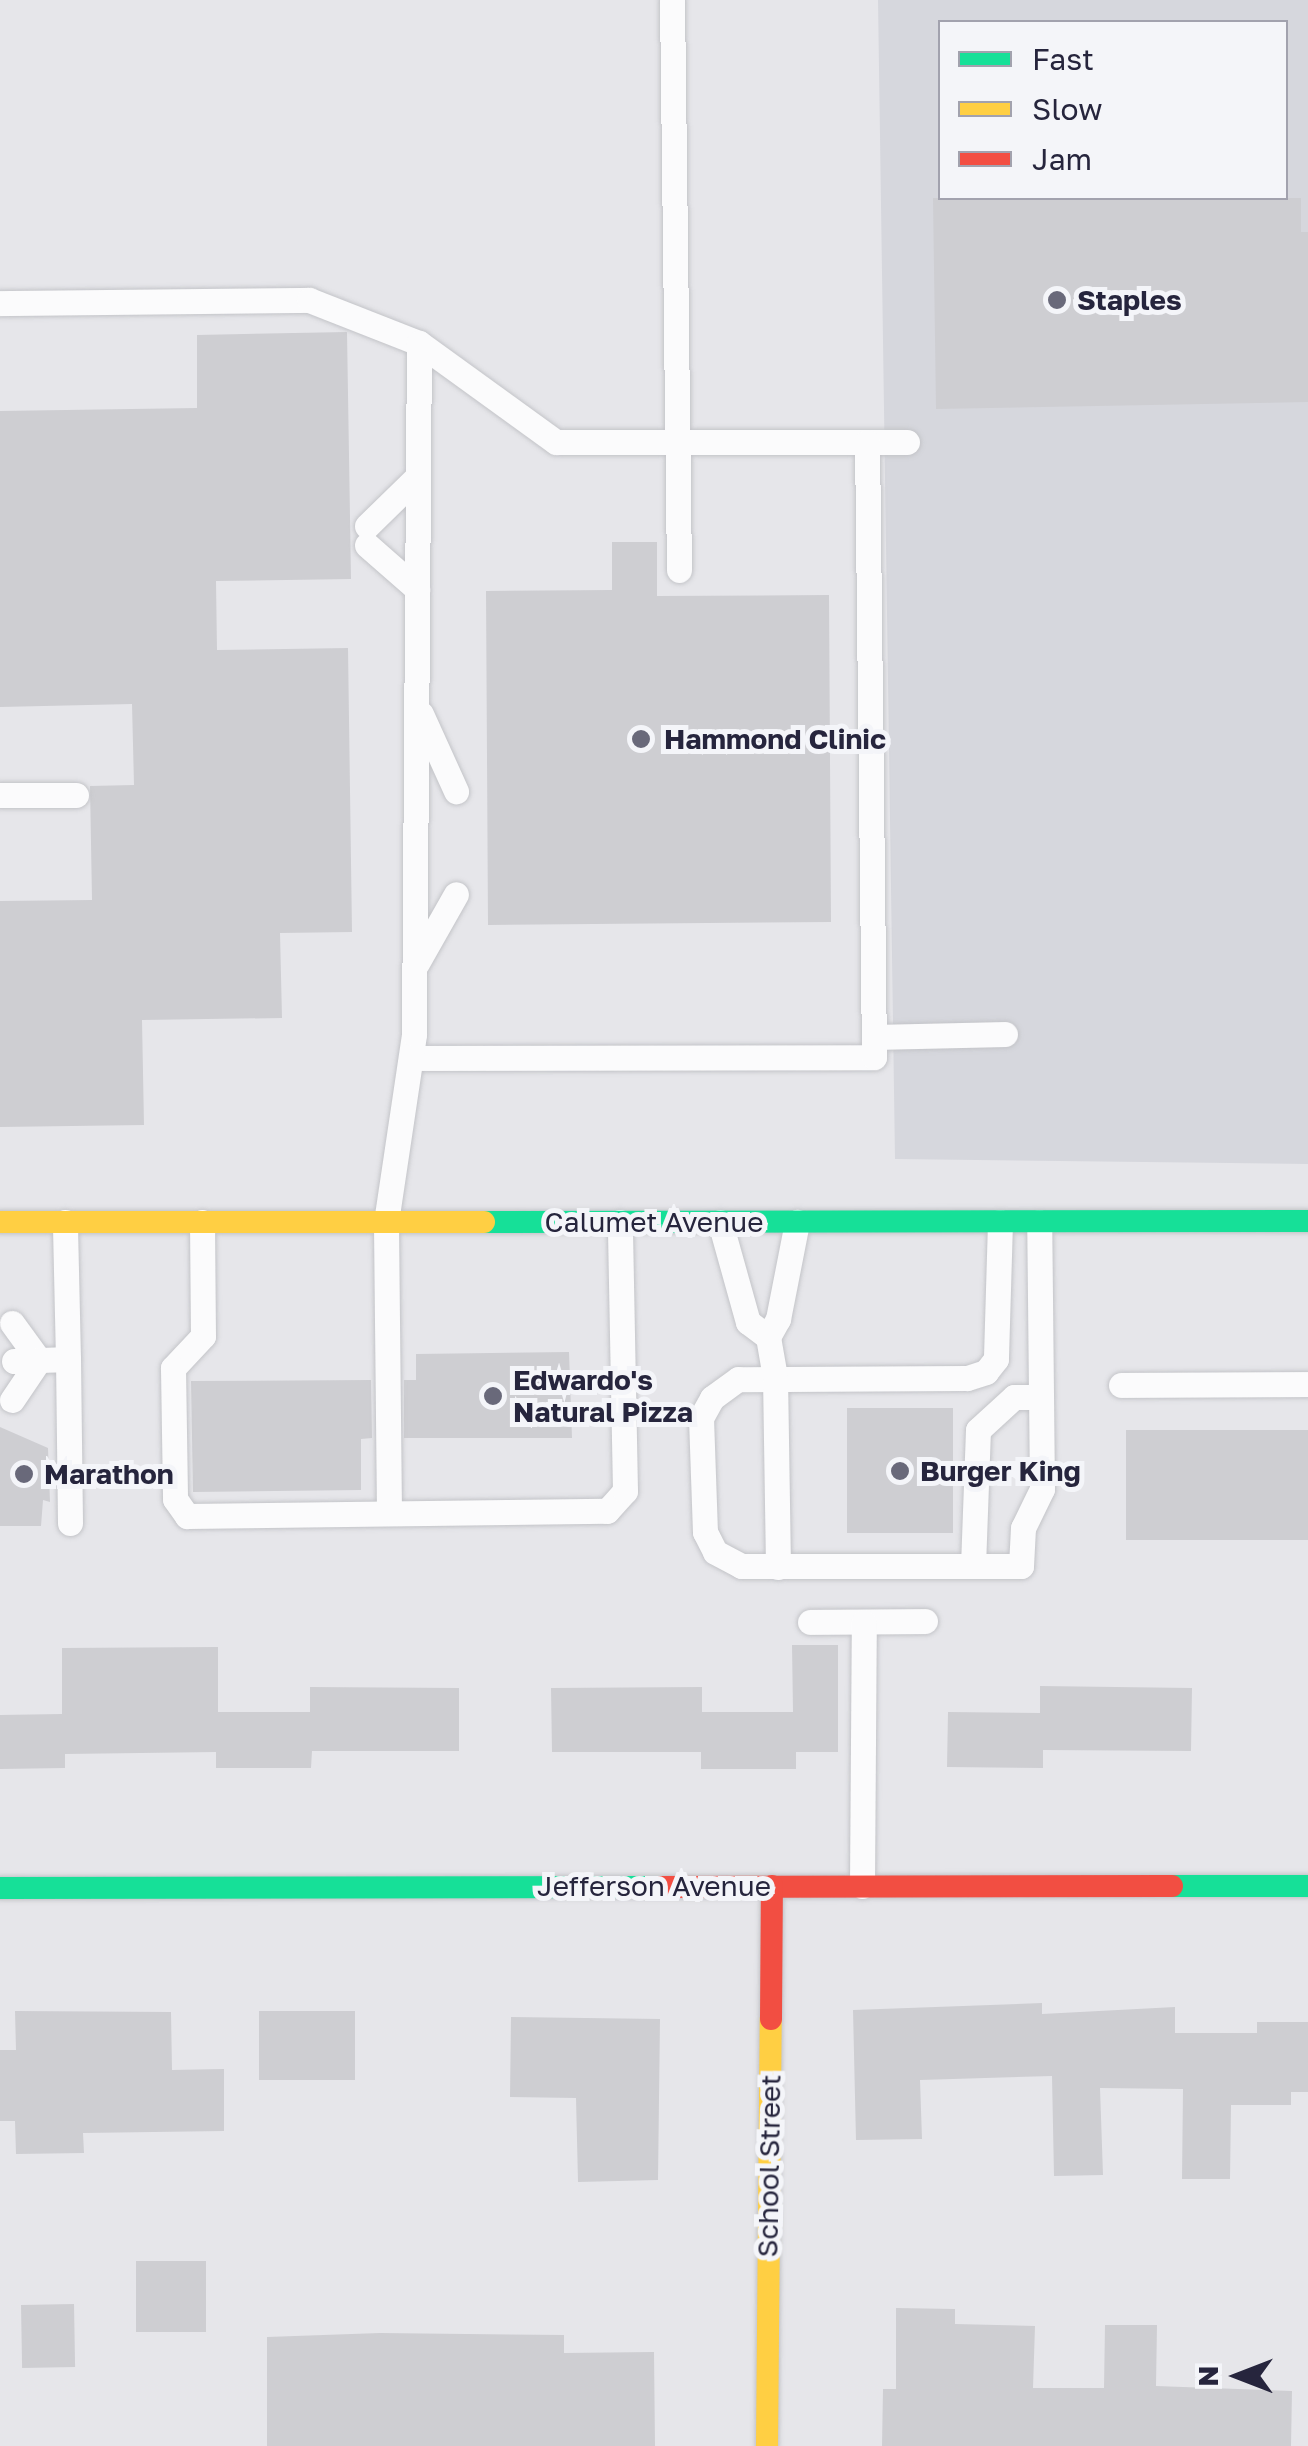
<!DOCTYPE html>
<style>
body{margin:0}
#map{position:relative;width:1308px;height:2446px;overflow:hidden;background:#e6e6ea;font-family:"Golos Text",sans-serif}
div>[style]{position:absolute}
.built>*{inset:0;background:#d6d7dd}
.building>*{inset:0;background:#ceced2;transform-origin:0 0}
.roads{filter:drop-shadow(0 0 2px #c3c4c8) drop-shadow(0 0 2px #c3c4c8)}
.lane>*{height:25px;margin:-12.5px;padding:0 12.5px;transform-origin:12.5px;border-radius:12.5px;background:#fbfbfc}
.fast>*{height:22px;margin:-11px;padding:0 11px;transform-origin:11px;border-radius:11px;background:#16e098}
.slow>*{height:22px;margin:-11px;padding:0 11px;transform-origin:11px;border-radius:11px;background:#ffcf43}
.jam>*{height:22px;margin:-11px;padding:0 11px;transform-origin:11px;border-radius:11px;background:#f24e42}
.dots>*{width:28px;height:28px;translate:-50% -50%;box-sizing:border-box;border:5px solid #f4f5f9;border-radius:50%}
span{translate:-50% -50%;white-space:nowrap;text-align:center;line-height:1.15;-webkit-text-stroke:10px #f4f5f9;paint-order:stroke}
.poi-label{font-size:28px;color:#26253d;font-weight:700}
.left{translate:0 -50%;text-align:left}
.street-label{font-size:28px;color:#26253d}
.legend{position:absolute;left:938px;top:20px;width:350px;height:180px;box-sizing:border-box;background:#f4f5f9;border:2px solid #a2a2ae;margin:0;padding:12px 18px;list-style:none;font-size:30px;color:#26253d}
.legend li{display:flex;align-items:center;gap:20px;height:50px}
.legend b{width:50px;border:2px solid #a2a2ae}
.north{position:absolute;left:1188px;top:2326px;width:100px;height:100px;-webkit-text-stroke:8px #f4f5f9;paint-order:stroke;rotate:270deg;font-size:28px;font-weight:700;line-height:40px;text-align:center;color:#26253d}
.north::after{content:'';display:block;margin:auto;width:35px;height:45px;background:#26253d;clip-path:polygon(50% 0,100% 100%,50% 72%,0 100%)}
</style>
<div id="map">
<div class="built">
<i style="clip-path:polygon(evenodd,878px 0,1308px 0,1308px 1164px,895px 1159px,878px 0,941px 22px,1286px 22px,1286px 198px,941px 198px,941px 22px)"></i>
</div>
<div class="building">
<i style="clip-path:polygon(933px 198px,1301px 198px,1301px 232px,1308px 232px,1308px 402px,936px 409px)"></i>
<i style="clip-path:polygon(347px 332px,351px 579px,216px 581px,217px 650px,348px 648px,352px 932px,280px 933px,282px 1018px,142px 1020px,144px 1125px,0 1127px,0 901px,92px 900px,90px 786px,134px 785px,132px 704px,0 707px,0 411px,197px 408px,197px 335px)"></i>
<i style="clip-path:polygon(612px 542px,657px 542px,657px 596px,829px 595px,831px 922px,488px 925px,486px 591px,612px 590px)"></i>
<i style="clip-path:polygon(569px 1352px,572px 1438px,404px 1438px,404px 1380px,416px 1380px,416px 1354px)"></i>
<i style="clip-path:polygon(371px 1380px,372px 1438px,361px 1439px,361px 1490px,193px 1492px,191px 1381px)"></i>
<i style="left:847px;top:1408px;width:106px;height:125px"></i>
<i style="clip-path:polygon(0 1427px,48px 1448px,50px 1502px,43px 1500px,41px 1526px,0 1526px)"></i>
<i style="left:1126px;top:1430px;width:182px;height:110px"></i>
<i style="clip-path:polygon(792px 1645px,838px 1645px,838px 1752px,796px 1752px,796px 1769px,701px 1769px,701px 1752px,552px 1752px,551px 1688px,702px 1687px,702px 1712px,793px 1712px)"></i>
<i style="clip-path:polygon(218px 1647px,218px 1712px,310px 1712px,310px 1687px,459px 1688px,459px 1751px,312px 1751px,311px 1768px,216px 1768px,216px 1752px,65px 1754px,65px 1768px,0 1769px,0 1715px,62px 1714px,62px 1648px)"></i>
<i style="clip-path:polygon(1040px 1686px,1192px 1688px,1191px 1751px,1043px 1750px,1043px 1768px,947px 1767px,948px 1712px,1040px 1713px)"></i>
<i style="clip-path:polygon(1042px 2003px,1042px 2014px,1175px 2007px,1175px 2033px,1257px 2033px,1257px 2022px,1308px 2022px,1308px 2092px,1291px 2092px,1291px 2105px,1231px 2105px,1230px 2179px,1182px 2179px,1183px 2089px,1100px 2088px,1103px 2175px,1054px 2176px,1052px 2076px,920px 2080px,922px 2139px,856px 2140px,853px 2010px)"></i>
<i style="clip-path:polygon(15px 2011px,171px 2012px,172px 2070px,224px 2069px,224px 2131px,83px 2133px,84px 2153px,16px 2154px,15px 2121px,0 2121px,0 2050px,16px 2050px)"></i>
<i style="left:355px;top:2011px;width:69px;height:96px;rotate:90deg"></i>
<i style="clip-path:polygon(511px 2017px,660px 2019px,658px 2180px,578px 2182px,576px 2098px,510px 2097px)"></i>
<i style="left:136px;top:2261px;width:70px;height:71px"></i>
<i style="left:74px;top:2304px;width:63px;height:53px;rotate:89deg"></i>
<i style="clip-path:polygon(896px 2308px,955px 2309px,955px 2324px,1035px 2326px,1033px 2388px,1104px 2388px,1105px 2325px,1157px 2325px,1156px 2386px,1292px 2391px,1291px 2446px,882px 2446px,883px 2389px,896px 2389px)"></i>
<i style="clip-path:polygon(380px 2333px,564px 2335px,564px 2353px,654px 2352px,655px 2446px,267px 2446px,267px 2337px)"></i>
</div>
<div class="roads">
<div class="lane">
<i style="left:672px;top:0;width:570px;rotate:89.3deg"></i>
<i style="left:0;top:303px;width:309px;rotate:-0.6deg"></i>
<i style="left:309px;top:300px;width:118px;rotate:21.4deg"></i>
<i style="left:419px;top:343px;width:169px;rotate:35.9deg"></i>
<i style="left:556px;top:442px;width:351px"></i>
<i style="left:367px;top:526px;width:71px;rotate:-44.4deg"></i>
<i style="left:367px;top:545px;width:67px;rotate:41.3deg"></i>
<i style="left:421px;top:714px;width:85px;rotate:65.6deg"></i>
<i style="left:0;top:795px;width:76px"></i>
<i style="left:417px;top:963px;width:79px;rotate:-60.5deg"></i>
<i style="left:875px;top:1037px;width:130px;rotate:-1.3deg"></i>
<i style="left:411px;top:1058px;width:463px;rotate:-0.1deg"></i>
<i style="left:874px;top:1057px;width:615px;rotate:-90.65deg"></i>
<i style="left:202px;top:1222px;width:114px;rotate:89.5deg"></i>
<i style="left:203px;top:1336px;width:44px;rotate:133.2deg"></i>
<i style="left:173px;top:1368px;width:131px;rotate:89.1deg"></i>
<i style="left:175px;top:1499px;width:21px;rotate:55deg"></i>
<i style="left:187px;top:1516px;width:420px;rotate:-0.7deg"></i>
<i style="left:607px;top:1511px;width:27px;rotate:-48deg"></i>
<i style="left:625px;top:1491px;width:269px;rotate:-91.1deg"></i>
<i style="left:720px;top:1222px;width:104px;rotate:74.4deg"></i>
<i style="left:748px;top:1322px;width:25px;rotate:37deg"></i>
<i style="left:1000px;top:1222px;width:137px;rotate:91.7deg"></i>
<i style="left:996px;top:1359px;width:16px;rotate:128deg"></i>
<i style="left:986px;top:1372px;width:20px;rotate:162deg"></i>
<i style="left:967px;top:1378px;width:229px;rotate:179.7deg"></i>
<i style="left:738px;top:1379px;width:32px;rotate:144deg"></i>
<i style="left:712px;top:1398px;width:23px;rotate:119deg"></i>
<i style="left:701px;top:1418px;width:114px;rotate:88deg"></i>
<i style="left:705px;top:1532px;width:22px;rotate:63deg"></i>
<i style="left:715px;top:1552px;width:30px;rotate:28deg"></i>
<i style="left:741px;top:1566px;width:280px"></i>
<i style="left:1021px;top:1566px;width:38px;rotate:-87deg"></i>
<i style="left:1023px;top:1528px;width:43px;rotate:-64deg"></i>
<i style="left:1042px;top:1489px;width:267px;rotate:-90.6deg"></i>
<i style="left:12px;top:1323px;width:46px;rotate:53.9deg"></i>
<i style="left:68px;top:1359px;width:164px;rotate:89.3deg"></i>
<i style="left:14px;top:1361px;width:54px;rotate:-2.1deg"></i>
<i style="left:68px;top:1359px;width:137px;rotate:-91.3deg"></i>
<i style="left:1121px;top:1385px;width:187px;rotate:-0.3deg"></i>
<i style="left:12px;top:1400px;width:48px;rotate:-56deg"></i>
<i style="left:389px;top:1512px;width:290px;rotate:-90.6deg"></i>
<i style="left:386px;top:1222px;width:190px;rotate:-81.5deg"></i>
<i style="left:414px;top:1034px;width:691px;rotate:-89.59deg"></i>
<i style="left:973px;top:1566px;width:136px;rotate:-87.9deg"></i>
<i style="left:978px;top:1430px;width:49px;rotate:-42.5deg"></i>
<i style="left:1014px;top:1397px;width:27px"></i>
<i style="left:778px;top:1567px;width:190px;rotate:-90.9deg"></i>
<i style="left:775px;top:1377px;width:41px;rotate:-99.9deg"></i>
<i style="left:768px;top:1337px;width:21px;rotate:-61deg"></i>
<i style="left:778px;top:1319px;width:99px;rotate:-78.9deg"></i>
<i style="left:810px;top:1622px;width:115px;rotate:-0.5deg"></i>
<i style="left:862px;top:1886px;width:264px;rotate:-89.6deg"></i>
</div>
<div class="fast">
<i style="left:484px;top:1222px;width:824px;rotate:-0.07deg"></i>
<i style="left:1172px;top:1886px;width:136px"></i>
<i style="left:0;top:1888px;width:652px;rotate:-0.09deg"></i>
</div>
<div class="slow">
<i style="left:0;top:1222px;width:484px"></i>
<i style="left:767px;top:2446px;width:427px;rotate:-89.5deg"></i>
</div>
<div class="jam">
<i style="left:652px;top:1887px;width:520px;rotate:-0.11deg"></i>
<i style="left:771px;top:2019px;width:133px;rotate:-89.6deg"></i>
</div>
</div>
<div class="dots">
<i style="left:1057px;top:300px;background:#69697a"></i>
<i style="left:641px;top:739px;background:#69697a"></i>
<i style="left:493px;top:1396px;background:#69697a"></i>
<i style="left:900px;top:1471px;background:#69697a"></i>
<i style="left:24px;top:1474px;background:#69697a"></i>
</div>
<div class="poi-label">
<span class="left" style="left:1077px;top:300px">Staples</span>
<span class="left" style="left:664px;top:739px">Hammond Clinic</span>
<span class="left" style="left:513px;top:1396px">Edwardo's<br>Natural Pizza</span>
<span class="left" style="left:920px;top:1471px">Burger King</span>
<span class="left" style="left:44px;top:1474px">Marathon</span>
</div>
<div class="street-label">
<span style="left:654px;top:1222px">Calumet Avenue</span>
<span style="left:654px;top:1886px">Jefferson Avenue</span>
<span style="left:769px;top:2166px;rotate:-89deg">School Street</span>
</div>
<ul class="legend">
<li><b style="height:12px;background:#16e098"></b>Fast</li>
<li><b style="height:12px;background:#ffcf43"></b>Slow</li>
<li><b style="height:12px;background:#f24e42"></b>Jam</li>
</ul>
<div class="north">N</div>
</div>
